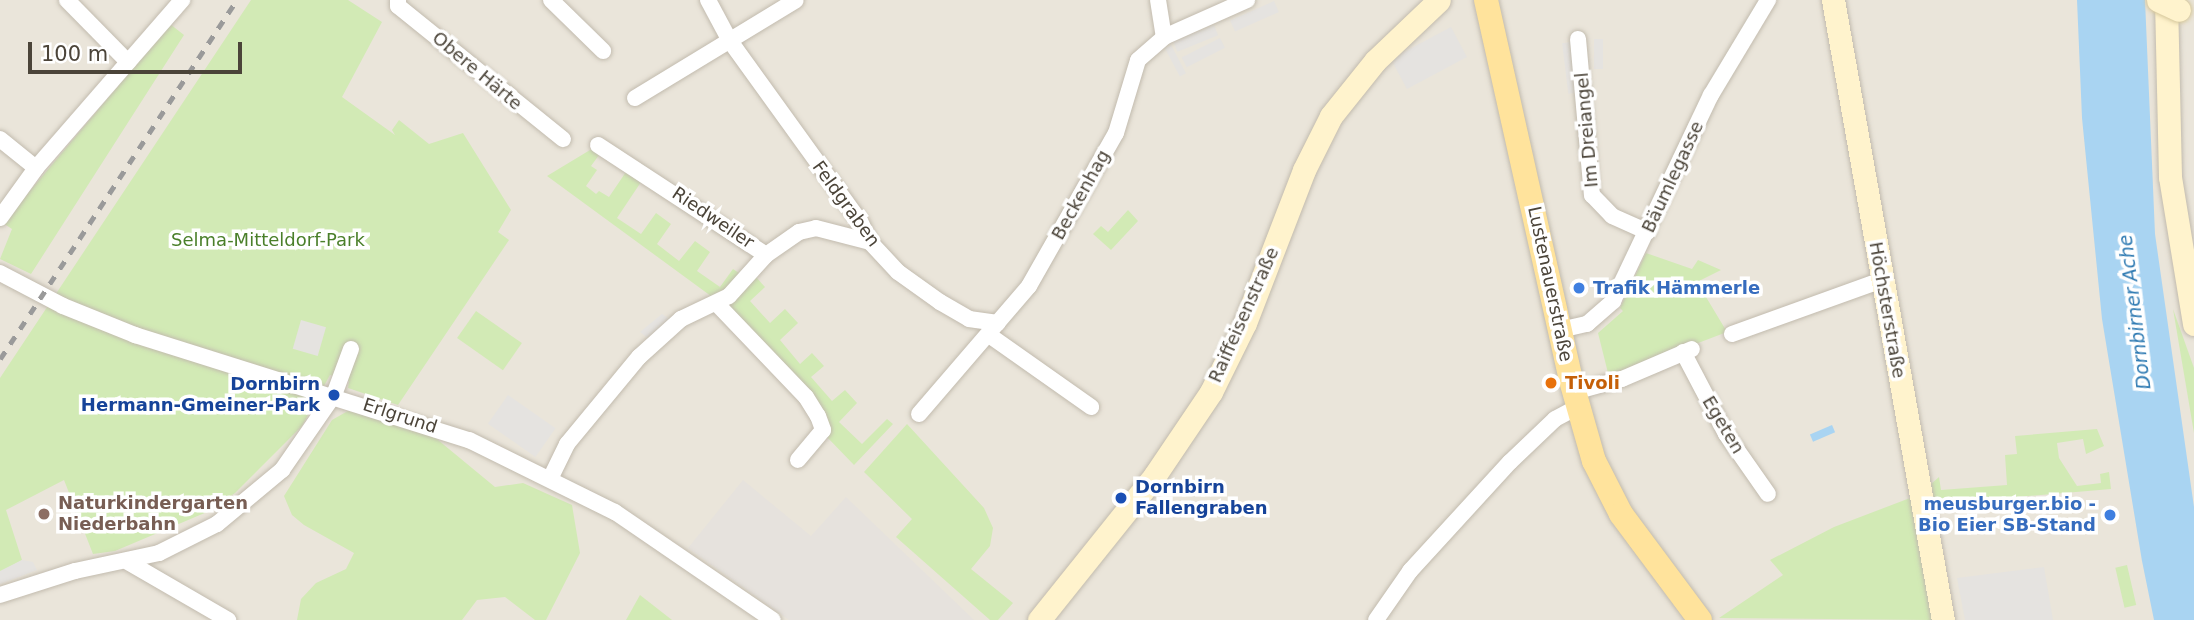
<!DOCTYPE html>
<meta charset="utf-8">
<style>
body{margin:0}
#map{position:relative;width:2194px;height:620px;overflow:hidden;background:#f6f3ec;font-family:"DejaVu Sans",sans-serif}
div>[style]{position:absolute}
.residential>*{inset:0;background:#eae5da;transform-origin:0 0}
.industrial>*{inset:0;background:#e6e2dd}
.green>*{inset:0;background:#d2eab5;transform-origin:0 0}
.parking>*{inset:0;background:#e5e3e0;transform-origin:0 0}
.water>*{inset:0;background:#a9d4f2;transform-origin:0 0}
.roads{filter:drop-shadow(0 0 2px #c2bbae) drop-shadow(0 0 2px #c2bbae)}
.street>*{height:16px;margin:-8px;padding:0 8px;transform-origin:8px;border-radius:8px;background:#fff}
.secondary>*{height:23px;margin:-11.5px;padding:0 11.5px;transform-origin:11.5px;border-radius:11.5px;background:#fff3cd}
.primary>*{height:24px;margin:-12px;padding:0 12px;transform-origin:12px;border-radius:12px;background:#ffe39c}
.rail>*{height:4.5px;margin-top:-2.25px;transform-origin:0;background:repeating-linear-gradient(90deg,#9a9a9a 0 9px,transparent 0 18px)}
.bridges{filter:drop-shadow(0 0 2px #d6c79b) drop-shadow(0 0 2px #d6c79b)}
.secondary-bridge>*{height:23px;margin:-11.5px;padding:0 11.5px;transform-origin:11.5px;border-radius:11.5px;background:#fff3cd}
.dots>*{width:19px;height:19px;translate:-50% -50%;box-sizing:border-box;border:4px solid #fff;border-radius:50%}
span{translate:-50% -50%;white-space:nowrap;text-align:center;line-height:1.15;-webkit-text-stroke:7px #fff;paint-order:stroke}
.street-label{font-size:18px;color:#4b4439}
.park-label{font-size:18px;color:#4a7f2a}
.shop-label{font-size:18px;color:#366cbe;font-weight:700}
.left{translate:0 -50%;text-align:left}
.right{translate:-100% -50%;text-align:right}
.food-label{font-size:18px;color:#c56008;font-weight:700}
.transit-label{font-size:18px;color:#164399;font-weight:700}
.education-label{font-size:18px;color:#785e54;font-weight:700}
.water-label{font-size:19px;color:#2e7ab2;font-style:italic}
.scale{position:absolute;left:28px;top:42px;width:214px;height:32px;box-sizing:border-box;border:4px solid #4b4439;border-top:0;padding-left:9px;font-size:21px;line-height:24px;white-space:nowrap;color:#4b4439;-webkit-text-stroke:5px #fff;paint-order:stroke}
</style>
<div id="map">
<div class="residential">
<i style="left:0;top:0;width:2194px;height:620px"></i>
</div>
<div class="industrial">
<i style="clip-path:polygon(743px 480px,811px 536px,846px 497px,974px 620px,789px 620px,688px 548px)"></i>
</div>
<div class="green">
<i style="clip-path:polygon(251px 0,348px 0,382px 22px,342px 97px,395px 135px,392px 130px,399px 120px,429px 144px,463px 133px,511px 210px,498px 232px,509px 240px,398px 405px,348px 388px,349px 381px,330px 375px,302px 426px,235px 493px,207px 512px,115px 551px,93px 554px,64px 480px,6px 510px,22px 560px,0 572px,0 378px)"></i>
<i style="clip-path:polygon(170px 24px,184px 35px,31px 274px,0 259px,12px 229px,3px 223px)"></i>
<i style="clip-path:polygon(595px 147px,602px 151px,591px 166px,597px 170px,586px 186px,596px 194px,599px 191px,609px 197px,628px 169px,659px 186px,655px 192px,641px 182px,617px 218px,641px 234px,656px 213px,671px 224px,657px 244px,679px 261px,695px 241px,710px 252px,697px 271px,720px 287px,733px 269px,742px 275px,715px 299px,547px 176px)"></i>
<i style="clip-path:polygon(1128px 210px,1138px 221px,1111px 250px,1093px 234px,1101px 226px,1108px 232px)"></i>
<i style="clip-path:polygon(1646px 253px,1692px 269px,1698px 260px,1721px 270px,1697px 282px,1727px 332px,1609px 377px,1598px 333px,1623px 311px,1620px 308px)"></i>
<i style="clip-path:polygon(756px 277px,765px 287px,750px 301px,770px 323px,785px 309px,798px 323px,780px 340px,800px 364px,812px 353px,824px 366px,811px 377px,832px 401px,845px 390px,857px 403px,839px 422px,862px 444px,887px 419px,893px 424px,854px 465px,826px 436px,829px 426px,727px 308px)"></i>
<i style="clip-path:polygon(2173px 309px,2194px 368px,2194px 433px)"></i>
<i style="left:476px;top:311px;width:56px;height:33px;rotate:35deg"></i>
<i style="clip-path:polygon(353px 408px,432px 435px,495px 487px,523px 483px,572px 505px,580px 553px,546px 620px,535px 620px,505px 597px,477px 600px,462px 620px,297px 620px,301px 599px,316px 583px,346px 569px,354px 553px,304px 525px,292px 515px,284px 496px,332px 420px)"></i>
<i style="clip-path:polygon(907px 424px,984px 508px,993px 528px,990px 546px,971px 569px,1013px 603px,998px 620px,990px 620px,896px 537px,912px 519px,864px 472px)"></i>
<i style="clip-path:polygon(2097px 429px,2104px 446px,2086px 454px,2083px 439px,2057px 443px,2059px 458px,2077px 486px,2101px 483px,2100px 474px,2109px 472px,2111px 489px,1935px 504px,1931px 484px,1939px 477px,1941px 490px,2007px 485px,2005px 455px,2017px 454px,2015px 436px)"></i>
<i style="clip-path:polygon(1910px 498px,1932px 620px,1719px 618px,1783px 575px,1770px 560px,1834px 527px)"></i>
<i style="left:2127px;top:565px;width:41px;height:12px;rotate:77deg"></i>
<i style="clip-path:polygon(640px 595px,672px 620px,626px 620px)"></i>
</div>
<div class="parking">
<i style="left:1274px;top:1px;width:12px;height:48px;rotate:66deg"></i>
<i style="left:1214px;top:25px;width:11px;height:44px;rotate:68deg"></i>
<i style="left:1451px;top:27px;width:34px;height:68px;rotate:62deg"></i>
<i style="left:1220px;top:38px;width:11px;height:43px;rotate:63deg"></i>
<i style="left:1594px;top:39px;width:9px;height:30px"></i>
<i style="left:1572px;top:42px;width:51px;height:10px;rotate:83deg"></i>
<i style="left:1171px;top:45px;width:32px;height:7px;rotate:62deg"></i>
<i style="clip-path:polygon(662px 314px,671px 320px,649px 339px,640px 332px)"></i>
<i style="left:301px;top:320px;width:26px;height:30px;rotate:16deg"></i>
<i style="left:508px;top:395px;width:58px;height:35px;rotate:35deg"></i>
<i style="clip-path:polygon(22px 560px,33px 562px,37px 570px,0 584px,0 571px)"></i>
<i style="clip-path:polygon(2044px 567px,2053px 620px,1965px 620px,1957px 578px)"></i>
</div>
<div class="water">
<i style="clip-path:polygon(2077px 0,2145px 0,2155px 234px,2194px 507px,2194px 620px,2154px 620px,2142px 561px,2102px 319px,2082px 118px)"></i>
<i style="left:1832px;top:425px;width:8px;height:24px;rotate:67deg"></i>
</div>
<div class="roads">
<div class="street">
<i style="left:67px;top:0;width:87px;rotate:45.5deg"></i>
<i style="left:398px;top:0;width:6px;rotate:90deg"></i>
<i style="left:398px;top:6px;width:212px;rotate:38.9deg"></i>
<i style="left:551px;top:0;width:73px;rotate:44.4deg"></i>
<i style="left:708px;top:0;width:47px;rotate:61.8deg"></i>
<i style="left:730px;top:41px;width:222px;rotate:54.2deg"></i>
<i style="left:860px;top:221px;width:23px;rotate:65deg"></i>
<i style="left:870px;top:242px;width:41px;rotate:47deg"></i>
<i style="left:898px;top:272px;width:52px;rotate:35.5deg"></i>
<i style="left:940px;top:302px;width:34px;rotate:30deg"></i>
<i style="left:969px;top:319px;width:29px;rotate:8deg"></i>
<i style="left:1158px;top:0;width:37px;rotate:81deg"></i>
<i style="left:1578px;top:39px;width:157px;rotate:84.9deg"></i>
<i style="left:1592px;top:195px;width:29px;rotate:46deg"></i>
<i style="left:1612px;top:216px;width:39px;rotate:24deg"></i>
<i style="left:635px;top:98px;width:188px;rotate:-31.3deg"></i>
<i style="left:0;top:139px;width:46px;rotate:38.9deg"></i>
<i style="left:598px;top:145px;width:201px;rotate:33.2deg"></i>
<i style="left:0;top:218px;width:62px;rotate:-54.2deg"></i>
<i style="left:36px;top:168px;width:223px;rotate:-49deg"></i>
<i style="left:0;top:273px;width:71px;rotate:27.6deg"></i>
<i style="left:63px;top:306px;width:78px;rotate:21.9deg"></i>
<i style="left:135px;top:335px;width:350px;rotate:17.5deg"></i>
<i style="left:469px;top:440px;width:163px;rotate:26.3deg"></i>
<i style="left:615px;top:512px;width:191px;rotate:34.4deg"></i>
<i style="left:717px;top:304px;width:129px;rotate:46.3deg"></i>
<i style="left:806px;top:397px;width:22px;rotate:58deg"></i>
<i style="left:818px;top:416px;width:15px;rotate:70deg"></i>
<i style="left:823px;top:430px;width:39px;rotate:130deg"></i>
<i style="left:1560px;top:330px;width:28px;rotate:-13deg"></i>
<i style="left:1587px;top:324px;width:35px;rotate:-41deg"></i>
<i style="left:1613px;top:301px;width:228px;rotate:-64.6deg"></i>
<i style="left:1711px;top:95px;width:111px;rotate:-59deg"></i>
<i style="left:1732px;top:334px;width:159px;rotate:-19.8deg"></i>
<i style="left:989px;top:335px;width:125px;rotate:35.2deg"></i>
<i style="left:1683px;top:352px;width:93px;rotate:62.3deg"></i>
<i style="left:1726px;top:434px;width:73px;rotate:55deg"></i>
<i style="left:1574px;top:392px;width:50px;rotate:-15.2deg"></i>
<i style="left:1622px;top:379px;width:76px;rotate:-23.2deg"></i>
<i style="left:919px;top:414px;width:169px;rotate:-49.3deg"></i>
<i style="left:1029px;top:286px;width:176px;rotate:-60.4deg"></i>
<i style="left:1116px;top:133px;width:76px;rotate:-73.2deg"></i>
<i style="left:1138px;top:60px;width:35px;rotate:-41deg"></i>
<i style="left:1164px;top:37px;width:91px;rotate:-24deg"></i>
<i style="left:551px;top:477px;width:37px;rotate:-64deg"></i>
<i style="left:567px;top:444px;width:113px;rotate:-50.4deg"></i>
<i style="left:639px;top:357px;width:57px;rotate:-42.1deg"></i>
<i style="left:681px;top:319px;width:53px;rotate:-25.6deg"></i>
<i style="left:729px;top:296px;width:55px;rotate:-47.9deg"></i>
<i style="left:766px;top:255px;width:40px;rotate:-34.9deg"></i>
<i style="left:799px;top:232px;width:17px;rotate:-13deg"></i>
<i style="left:816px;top:228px;width:56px;rotate:14.5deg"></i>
<i style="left:128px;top:562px;width:116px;rotate:30.1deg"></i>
<i style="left:0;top:595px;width:79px;rotate:-17.7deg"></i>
<i style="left:75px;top:571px;width:86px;rotate:-12.1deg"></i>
<i style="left:159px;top:553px;width:65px;rotate:-26.6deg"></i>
<i style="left:217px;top:524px;width:85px;rotate:-39.7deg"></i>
<i style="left:282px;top:470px;width:91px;rotate:-55.3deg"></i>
<i style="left:334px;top:395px;width:49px;rotate:-69.7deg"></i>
<i style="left:1376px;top:620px;width:60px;rotate:-55.2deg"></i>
<i style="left:1410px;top:571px;width:148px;rotate:-47.5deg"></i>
<i style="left:1510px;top:462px;width:62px;rotate:-43.7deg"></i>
<i style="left:1555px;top:419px;width:26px;rotate:-28deg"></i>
</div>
<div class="secondary">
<i style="left:1833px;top:0;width:630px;rotate:79.94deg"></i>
<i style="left:2166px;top:0;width:177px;rotate:88.7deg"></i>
<i style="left:2170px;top:177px;width:149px;rotate:80.7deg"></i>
<i style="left:1039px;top:620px;width:186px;rotate:-51.3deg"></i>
<i style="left:1155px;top:475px;width:100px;rotate:-56deg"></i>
<i style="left:1211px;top:392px;width:77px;rotate:-63.8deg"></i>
<i style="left:1245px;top:323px;width:164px;rotate:-68.9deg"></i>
<i style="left:1304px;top:170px;width:60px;rotate:-63.4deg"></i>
<i style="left:1331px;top:116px;width:70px;rotate:-51.3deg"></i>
<i style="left:1375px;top:61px;width:88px;rotate:-43.6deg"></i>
</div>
<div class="primary">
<i style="left:1486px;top:0;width:386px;rotate:77.4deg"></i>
<i style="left:1570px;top:377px;width:87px;rotate:74.1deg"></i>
<i style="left:1594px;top:461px;width:59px;rotate:63deg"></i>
<i style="left:1621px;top:514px;width:132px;rotate:53.3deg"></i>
</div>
</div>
<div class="rail">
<i style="left:0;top:359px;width:430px;rotate:-56.6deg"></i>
</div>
<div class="bridges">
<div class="secondary-bridge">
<i style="left:2158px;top:0;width:23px;rotate:25deg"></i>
</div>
</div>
<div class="dots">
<i style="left:1579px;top:288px;background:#3f7fe0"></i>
<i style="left:1551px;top:383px;background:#e8710a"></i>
<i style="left:334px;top:395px;background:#1a4fb4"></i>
<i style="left:1121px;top:498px;background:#1a4fb4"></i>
<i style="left:44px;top:514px;background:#8d6e63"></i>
<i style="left:2110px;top:515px;background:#3f7fe0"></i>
</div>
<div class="street-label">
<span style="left:477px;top:71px;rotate:40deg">Obere Härte</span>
<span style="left:1587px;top:130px;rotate:-95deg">Im Dreiangel</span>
<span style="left:1673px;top:177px;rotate:-65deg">Bäumlegasse</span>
<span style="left:1081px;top:195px;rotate:-61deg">Beckenhag</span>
<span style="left:846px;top:204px;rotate:54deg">Feldgraben</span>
<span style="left:713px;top:218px;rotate:34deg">Riedweiler</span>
<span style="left:1550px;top:284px;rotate:78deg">Lustenauerstraße</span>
<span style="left:1887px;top:310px;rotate:80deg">Höchsterstraße</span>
<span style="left:1244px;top:315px;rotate:-66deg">Raiffeisenstraße</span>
<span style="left:400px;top:416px;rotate:18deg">Erlgrund</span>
<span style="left:1723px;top:425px;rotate:59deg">Egeten</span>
</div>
<div class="park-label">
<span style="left:268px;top:240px">Selma-Mitteldorf-Park</span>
</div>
<div class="shop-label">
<span class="left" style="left:1593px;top:288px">Trafik Hämmerle</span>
<span class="right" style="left:2096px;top:515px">meusburger.bio -<br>Bio Eier SB-Stand</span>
</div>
<div class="food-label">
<span class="left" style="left:1565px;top:383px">Tivoli</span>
</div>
<div class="transit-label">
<span class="right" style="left:320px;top:395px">Dornbirn<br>Hermann-Gmeiner-Park</span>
<span class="left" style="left:1135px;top:498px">Dornbirn<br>Fallengraben</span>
</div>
<div class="education-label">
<span class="left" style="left:58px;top:514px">Naturkindergarten<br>Niederbahn</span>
</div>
<div class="water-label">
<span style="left:2135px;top:312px;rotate:-97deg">Dornbirner Ache</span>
</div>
<div class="scale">100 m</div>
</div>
